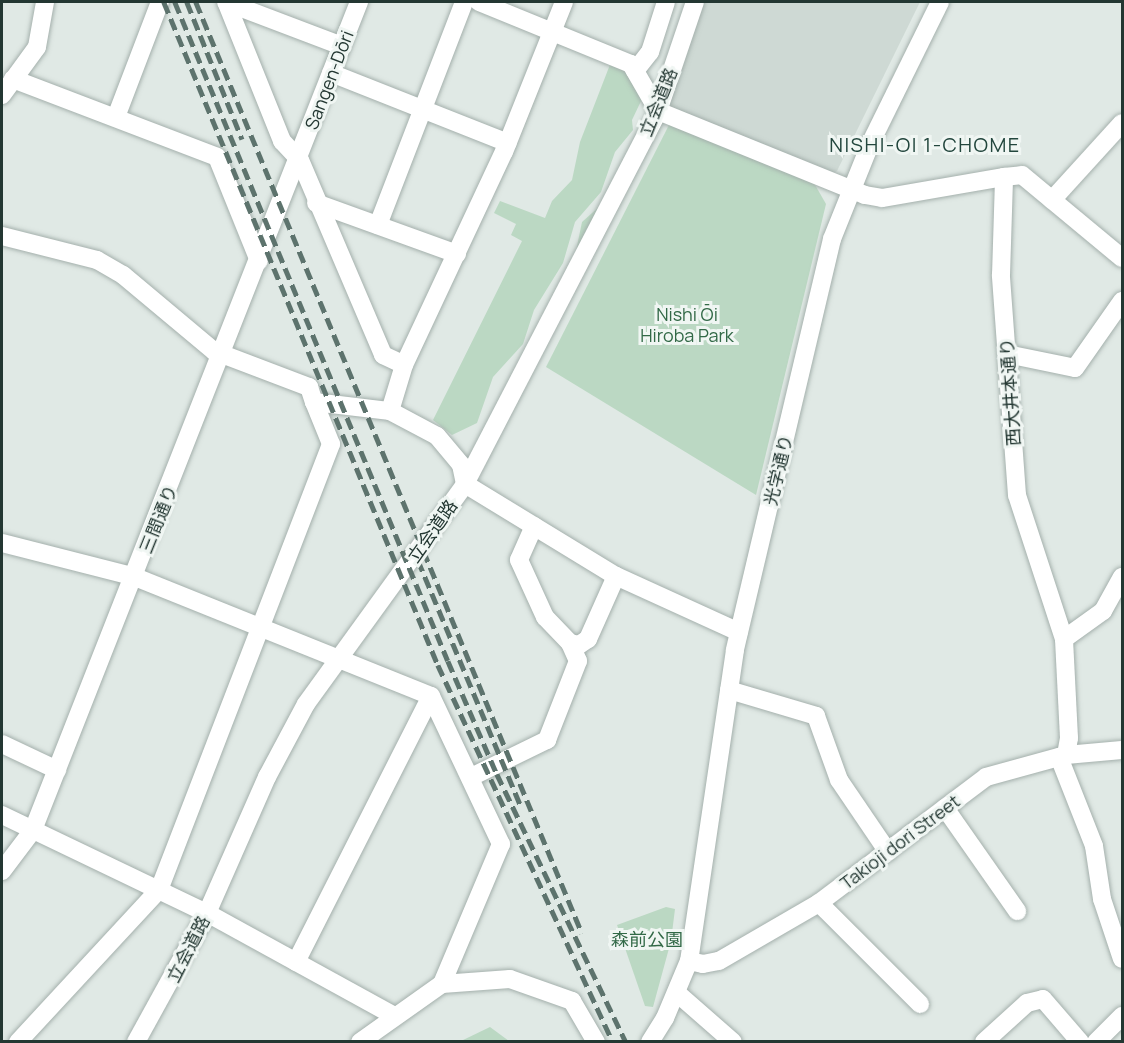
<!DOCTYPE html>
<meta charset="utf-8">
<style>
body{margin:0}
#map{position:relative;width:1124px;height:1043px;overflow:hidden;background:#e0e9e5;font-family:Manrope,"Noto Sans JP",sans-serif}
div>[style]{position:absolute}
.built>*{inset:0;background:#ced9d4}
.green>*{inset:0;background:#bbd8c3}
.roads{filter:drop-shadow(0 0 2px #a4b0ac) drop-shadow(0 0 2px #a4b0ac)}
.street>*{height:18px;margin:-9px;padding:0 9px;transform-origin:9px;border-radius:9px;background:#fff}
.secondary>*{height:18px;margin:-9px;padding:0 9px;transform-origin:9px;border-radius:9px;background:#fff}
.rail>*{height:4.5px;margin-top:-2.25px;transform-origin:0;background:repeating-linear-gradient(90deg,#5d736d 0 12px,transparent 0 18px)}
span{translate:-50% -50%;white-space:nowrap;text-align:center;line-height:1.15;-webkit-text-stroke:6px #f0f6f3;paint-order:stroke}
.street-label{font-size:18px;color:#233732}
.park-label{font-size:18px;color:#326947}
.neighbourhood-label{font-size:20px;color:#22463d;letter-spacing:1.5px}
.frame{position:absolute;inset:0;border:3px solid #233732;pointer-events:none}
</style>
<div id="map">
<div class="built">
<i style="clip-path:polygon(704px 2px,920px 2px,837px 171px,833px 173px,672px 111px,669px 105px)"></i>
</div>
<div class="green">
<i style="clip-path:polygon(611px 62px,622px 67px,642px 99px,632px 120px,633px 130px,615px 152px,601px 192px,575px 222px,563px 263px,534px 310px,523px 344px,493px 377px,477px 423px,452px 435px,433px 420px,522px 241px,511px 235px,516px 224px,494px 213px,500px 201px,545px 218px,552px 201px,572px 180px,580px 142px)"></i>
<i style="clip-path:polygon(670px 123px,814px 183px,826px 204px,756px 495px,546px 367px)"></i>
<i style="clip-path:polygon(601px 205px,576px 251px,582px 222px)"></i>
<i style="clip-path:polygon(666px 907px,675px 909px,671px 941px,653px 1007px,645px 1006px,617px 925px)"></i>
<i style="clip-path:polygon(490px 1027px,509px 1041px,461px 1041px)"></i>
</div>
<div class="roads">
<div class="street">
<i style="left:226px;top:2px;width:124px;rotate:20.8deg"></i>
<i style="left:479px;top:2px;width:164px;rotate:22.2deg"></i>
<i style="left:631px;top:64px;width:54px;rotate:60.1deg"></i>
<i style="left:227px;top:4px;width:148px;rotate:68.1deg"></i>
<i style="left:282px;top:141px;width:26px;rotate:47deg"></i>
<i style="left:300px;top:160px;width:212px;rotate:66.9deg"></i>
<i style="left:383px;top:355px;width:23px;rotate:25deg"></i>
<i style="left:404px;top:365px;width:48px;rotate:106.9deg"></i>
<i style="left:635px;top:71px;width:24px;rotate:-52deg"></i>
<i style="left:650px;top:52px;width:52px;rotate:-72.3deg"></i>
<i style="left:331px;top:73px;width:190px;rotate:21.6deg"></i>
<i style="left:13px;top:79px;width:218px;rotate:20.9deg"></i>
<i style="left:217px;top:157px;width:112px;rotate:68deg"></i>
<i style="left:2px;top:95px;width:59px;rotate:-53.9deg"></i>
<i style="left:37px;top:47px;width:46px;rotate:-79.9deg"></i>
<i style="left:116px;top:117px;width:123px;rotate:-69.1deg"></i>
<i style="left:1052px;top:200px;width:104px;rotate:-47.7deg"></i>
<i style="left:316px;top:203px;width:150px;rotate:19.9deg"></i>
<i style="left:378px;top:225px;width:239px;rotate:-68.9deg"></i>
<i style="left:2px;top:236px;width:98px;rotate:14.2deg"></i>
<i style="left:97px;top:260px;width:30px;rotate:30deg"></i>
<i style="left:123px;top:275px;width:119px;rotate:39.9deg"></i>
<i style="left:214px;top:351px;width:102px;rotate:20.8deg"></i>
<i style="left:309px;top:387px;width:16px;rotate:72deg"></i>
<i style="left:314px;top:402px;width:77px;rotate:6.8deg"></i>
<i style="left:390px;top:411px;width:53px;rotate:28deg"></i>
<i style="left:437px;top:436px;width:38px;rotate:50deg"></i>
<i style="left:461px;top:465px;width:19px;rotate:78deg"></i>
<i style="left:1007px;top:354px;width:69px;rotate:11.6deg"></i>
<i style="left:1075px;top:368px;width:82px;rotate:-55deg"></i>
<i style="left:404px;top:365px;width:235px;rotate:-64.9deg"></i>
<i style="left:504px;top:152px;width:162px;rotate:-68.2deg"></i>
<i style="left:2px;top:543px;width:137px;rotate:14.3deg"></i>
<i style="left:135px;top:577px;width:319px;rotate:21.9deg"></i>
<i style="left:431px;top:696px;width:164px;rotate:64.7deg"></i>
<i style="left:501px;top:844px;width:152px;rotate:112.9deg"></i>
<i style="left:1064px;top:639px;width:48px;rotate:-35.7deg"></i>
<i style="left:1103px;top:611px;width:39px;rotate:-61deg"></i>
<i style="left:729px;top:690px;width:91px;rotate:16.6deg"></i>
<i style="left:816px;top:716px;width:68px;rotate:70.2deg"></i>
<i style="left:839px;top:780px;width:87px;rotate:55.8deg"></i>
<i style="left:2px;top:744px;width:61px;rotate:25.3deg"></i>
<i style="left:1066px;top:755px;width:17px;rotate:-80deg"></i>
<i style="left:1069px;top:738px;width:99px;rotate:-92.9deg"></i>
<i style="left:1064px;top:639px;width:151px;rotate:-108.1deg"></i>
<i style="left:1017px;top:495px;width:221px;rotate:-94.2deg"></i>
<i style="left:1001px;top:275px;width:98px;rotate:-88.2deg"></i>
<i style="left:1004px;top:177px;width:18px;rotate:-6deg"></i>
<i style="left:1022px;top:175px;width:130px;rotate:39.7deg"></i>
<i style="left:471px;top:777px;width:85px;rotate:-26deg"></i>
<i style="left:547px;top:740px;width:85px;rotate:-68.6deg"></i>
<i style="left:578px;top:661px;width:20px;rotate:-114deg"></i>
<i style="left:945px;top:808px;width:126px;rotate:55deg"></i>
<i style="left:2px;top:815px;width:227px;rotate:25.6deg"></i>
<i style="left:207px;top:913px;width:213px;rotate:28.8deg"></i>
<i style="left:819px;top:903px;width:143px;rotate:45deg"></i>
<i style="left:296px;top:962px;width:298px;rotate:-63.1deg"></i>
<i style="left:677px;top:993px;width:74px;rotate:41.2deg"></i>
<i style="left:18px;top:1042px;width:207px;rotate:-47.2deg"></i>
<i style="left:159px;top:890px;width:478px;rotate:-68.9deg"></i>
<i style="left:331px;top:444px;width:45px;rotate:-112deg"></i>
<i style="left:650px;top:1042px;width:28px;rotate:-58deg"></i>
<i style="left:665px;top:1018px;width:62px;rotate:-67.2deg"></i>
<i style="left:984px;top:1042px;width:58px;rotate:-42.2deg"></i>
<i style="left:1027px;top:1003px;width:16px;rotate:-14deg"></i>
<i style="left:1043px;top:999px;width:57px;rotate:49.3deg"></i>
<i style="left:1096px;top:1042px;width:37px;rotate:-45deg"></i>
</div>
<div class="secondary">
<i style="left:940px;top:2px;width:156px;rotate:116.2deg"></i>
<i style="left:871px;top:142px;width:105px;rotate:111.9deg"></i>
<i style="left:832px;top:239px;width:422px;rotate:103.3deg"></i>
<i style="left:735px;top:650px;width:314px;rotate:98.4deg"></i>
<i style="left:689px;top:961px;width:14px;rotate:12deg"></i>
<i style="left:703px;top:964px;width:16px;rotate:-11deg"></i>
<i style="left:719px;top:961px;width:116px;rotate:-30.1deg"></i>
<i style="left:819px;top:903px;width:209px;rotate:-37deg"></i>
<i style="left:986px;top:777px;width:83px;rotate:-15.4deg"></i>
<i style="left:1066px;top:755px;width:56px;rotate:-5.1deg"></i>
<i style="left:658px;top:111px;width:223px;rotate:22.1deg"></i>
<i style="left:865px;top:195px;width:17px;rotate:10deg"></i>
<i style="left:882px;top:198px;width:124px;rotate:-9.8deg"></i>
<i style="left:465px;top:484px;width:177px;rotate:31.4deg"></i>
<i style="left:616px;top:576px;width:135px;rotate:24.5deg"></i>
<i style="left:534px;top:526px;width:37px;rotate:114deg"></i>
<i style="left:519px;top:560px;width:63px;rotate:65.5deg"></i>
<i style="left:545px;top:617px;width:36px;rotate:46deg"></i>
<i style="left:570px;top:643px;width:9px;rotate:13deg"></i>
<i style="left:579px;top:645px;width:11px;rotate:-34deg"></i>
<i style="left:588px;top:639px;width:69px;rotate:-66deg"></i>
<i style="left:1059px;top:757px;width:96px;rotate:68.5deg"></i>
<i style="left:1094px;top:846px;width:54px;rotate:81.4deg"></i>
<i style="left:1102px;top:899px;width:63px;rotate:71.6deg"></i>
<i style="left:2px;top:871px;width:51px;rotate:-52.9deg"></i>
<i style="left:33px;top:830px;width:890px;rotate:-68.51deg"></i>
<i style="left:136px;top:1042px;width:147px;rotate:-61.2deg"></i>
<i style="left:207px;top:913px;width:149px;rotate:-66.2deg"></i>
<i style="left:267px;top:777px;width:83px;rotate:-61.9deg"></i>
<i style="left:306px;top:704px;width:271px;rotate:-54.1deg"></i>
<i style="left:465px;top:484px;width:420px;rotate:-62.6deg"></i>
<i style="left:658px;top:111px;width:115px;rotate:-71.3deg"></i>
<i style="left:360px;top:1042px;width:100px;rotate:-35.3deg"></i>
<i style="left:442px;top:984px;width:68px;rotate:-4.2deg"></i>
<i style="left:510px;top:979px;width:66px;rotate:19.5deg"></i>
<i style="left:572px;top:1001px;width:48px;rotate:59.7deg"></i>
</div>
</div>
<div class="rail">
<i style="left:164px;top:2px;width:717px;rotate:67.55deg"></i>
<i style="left:438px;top:665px;width:416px;rotate:65.1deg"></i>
<i style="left:175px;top:2px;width:713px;rotate:67.5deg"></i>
<i style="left:448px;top:661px;width:123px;rotate:66.6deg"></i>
<i style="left:497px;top:774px;width:297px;rotate:64.3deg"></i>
<i style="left:187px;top:2px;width:148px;rotate:68.1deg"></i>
<i style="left:196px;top:2px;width:1008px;rotate:67.48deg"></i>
<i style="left:418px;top:560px;width:267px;rotate:67.3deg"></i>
</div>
<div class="street-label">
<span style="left:329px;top:80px;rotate:-69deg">Sangen-Dōri</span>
<span style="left:658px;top:102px;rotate:-68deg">立会道路</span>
<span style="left:1010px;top:392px;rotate:-94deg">西大井本通り</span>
<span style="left:778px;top:470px;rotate:-77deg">光学通り</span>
<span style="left:158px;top:519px;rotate:-68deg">三間通り</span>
<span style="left:432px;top:531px;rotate:-55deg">立会道路</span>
<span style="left:900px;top:842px;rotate:-37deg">Takioji dori Street</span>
<span style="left:188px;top:949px;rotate:-63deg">立会道路</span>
</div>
<div class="park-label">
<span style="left:687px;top:325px">Nishi Ōi<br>Hiroba Park</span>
<span style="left:647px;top:939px">森前公園</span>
</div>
<div class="neighbourhood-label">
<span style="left:925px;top:144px">NISHI-OI 1-CHOME</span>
</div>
<div class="frame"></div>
</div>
